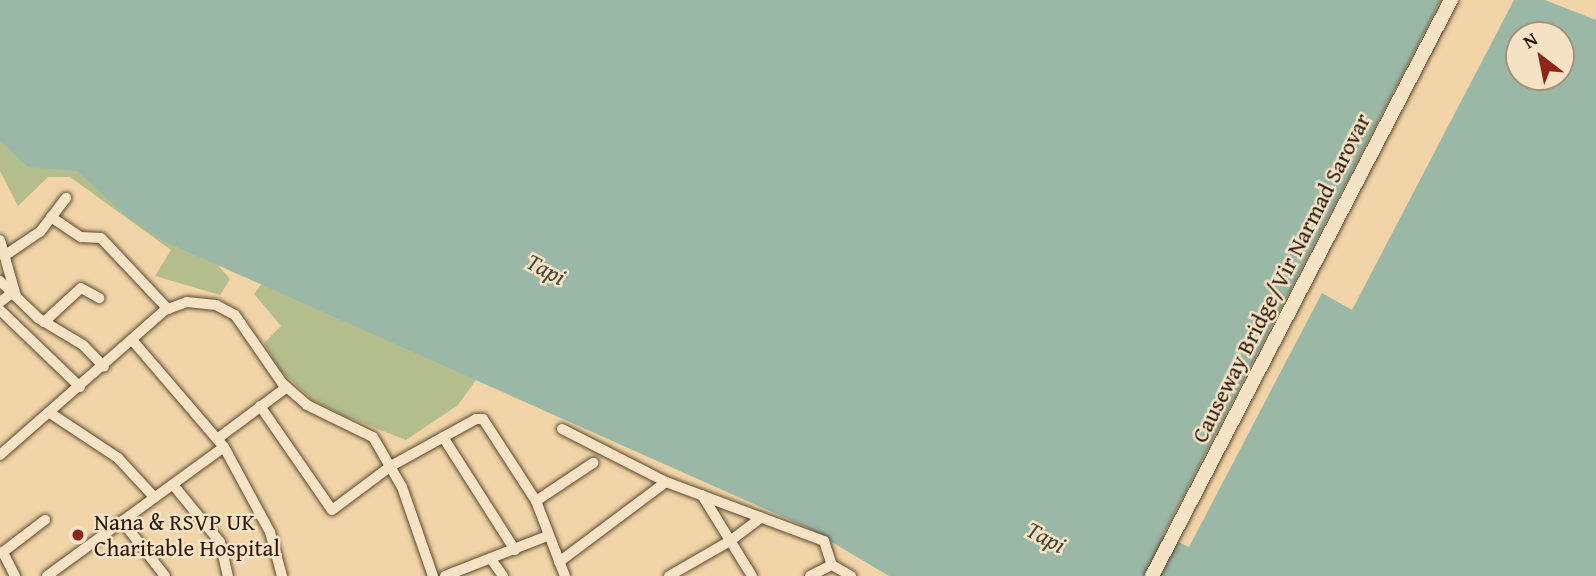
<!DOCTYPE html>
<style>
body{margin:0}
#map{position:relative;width:1596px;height:576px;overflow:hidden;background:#f1d4a7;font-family:"Gentium Book Plus",serif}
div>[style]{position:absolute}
.green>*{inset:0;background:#b3be8c}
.water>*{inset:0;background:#9bb8a7}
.roads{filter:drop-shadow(0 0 2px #5c472e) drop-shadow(0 0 2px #5c472e)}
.street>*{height:10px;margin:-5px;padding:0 5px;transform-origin:5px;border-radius:5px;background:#f6e3c6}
.secondary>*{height:14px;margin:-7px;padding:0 7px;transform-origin:7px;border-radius:7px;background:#f6e3c6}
.dots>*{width:19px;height:19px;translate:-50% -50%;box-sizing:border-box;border:4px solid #f6e3c6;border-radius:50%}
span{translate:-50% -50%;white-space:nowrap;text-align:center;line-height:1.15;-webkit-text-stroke:5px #f6e3c6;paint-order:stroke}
.street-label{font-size:23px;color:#2b1806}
.poi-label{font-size:23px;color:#2b1806}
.left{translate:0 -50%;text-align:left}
.water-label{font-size:24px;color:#4d4836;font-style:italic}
.north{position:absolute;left:1505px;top:21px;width:70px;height:70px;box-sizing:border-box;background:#f6e3c6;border:2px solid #a59279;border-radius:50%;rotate:328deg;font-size:19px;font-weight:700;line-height:28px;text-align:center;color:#2b1806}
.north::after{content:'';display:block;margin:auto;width:24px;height:32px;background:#8f2418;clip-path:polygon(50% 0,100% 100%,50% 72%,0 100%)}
</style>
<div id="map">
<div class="green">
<i style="clip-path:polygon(0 134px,94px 156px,182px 225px,230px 279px,220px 295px,155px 276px,171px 250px,70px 177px,48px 177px,18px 206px,0 171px)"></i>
<i style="clip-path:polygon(267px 277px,481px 373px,458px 405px,406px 440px,345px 416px,313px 400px,279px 369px,264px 343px,281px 326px,254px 294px)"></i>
</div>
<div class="water">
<i style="clip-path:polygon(evenodd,0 0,1441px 0,1163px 535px,1189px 547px,1322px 293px,1352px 310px,1514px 0,1545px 0,1596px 20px,1596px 576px,889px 576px,808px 528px,159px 239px,128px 218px,77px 171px,28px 167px,0 141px,0 0,1519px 35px,1561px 35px,1561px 77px,1519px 77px,1519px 35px)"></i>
</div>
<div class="roads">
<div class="street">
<i style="left:51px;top:217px;width:36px;rotate:34deg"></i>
<i style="left:81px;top:237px;width:20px;rotate:3deg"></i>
<i style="left:101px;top:238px;width:98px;rotate:46.7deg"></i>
<i style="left:0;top:240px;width:58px;rotate:74.1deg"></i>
<i style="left:7px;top:254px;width:40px;rotate:-34deg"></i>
<i style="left:40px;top:232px;width:43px;rotate:-52.6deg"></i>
<i style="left:0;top:281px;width:53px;rotate:44.2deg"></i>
<i style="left:38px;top:318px;width:52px;rotate:31deg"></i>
<i style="left:83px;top:345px;width:30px;rotate:46deg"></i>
<i style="left:0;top:302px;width:15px;rotate:-37deg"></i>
<i style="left:0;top:310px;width:111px;rotate:43.9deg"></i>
<i style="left:44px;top:322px;width:50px;rotate:-42.6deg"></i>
<i style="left:81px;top:288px;width:21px;rotate:29deg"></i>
<i style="left:133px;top:341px;width:140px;rotate:49.4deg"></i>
<i style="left:224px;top:447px;width:97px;rotate:61.6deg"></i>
<i style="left:270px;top:532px;width:46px;rotate:74.7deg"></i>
<i style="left:260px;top:406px;width:126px;rotate:55.3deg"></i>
<i style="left:332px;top:510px;width:74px;rotate:-36.7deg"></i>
<i style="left:391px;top:466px;width:97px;rotate:-28.9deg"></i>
<i style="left:476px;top:419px;width:7px"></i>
<i style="left:483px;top:419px;width:98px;rotate:57.1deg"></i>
<i style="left:536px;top:501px;width:80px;rotate:68.9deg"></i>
<i style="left:50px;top:413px;width:82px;rotate:33.5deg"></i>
<i style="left:118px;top:458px;width:54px;rotate:47.2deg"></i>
<i style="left:562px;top:429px;width:117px;rotate:27deg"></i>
<i style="left:666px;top:482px;width:169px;rotate:20.5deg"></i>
<i style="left:824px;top:541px;width:25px;rotate:72deg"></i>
<i style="left:832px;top:565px;width:22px;rotate:30deg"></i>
<i style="left:443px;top:437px;width:134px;rotate:57.5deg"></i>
<i style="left:217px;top:439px;width:87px;rotate:-36.6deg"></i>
<i style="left:0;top:455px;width:220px;rotate:-41.3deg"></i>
<i style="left:165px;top:310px;width:23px;rotate:-20deg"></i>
<i style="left:187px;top:302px;width:29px;rotate:6deg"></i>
<i style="left:216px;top:305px;width:21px;rotate:28deg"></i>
<i style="left:235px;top:315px;width:83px;rotate:55.3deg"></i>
<i style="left:282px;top:383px;width:33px;rotate:41deg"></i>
<i style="left:307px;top:405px;width:73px;rotate:25.9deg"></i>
<i style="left:373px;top:437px;width:58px;rotate:59.9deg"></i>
<i style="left:402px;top:487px;width:94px;rotate:70.8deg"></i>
<i style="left:174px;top:486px;width:72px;rotate:50.6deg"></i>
<i style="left:220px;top:542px;width:35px;rotate:77deg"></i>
<i style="left:702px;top:495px;width:95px;rotate:58.3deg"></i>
<i style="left:536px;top:501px;width:69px;rotate:-33.7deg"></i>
<i style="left:122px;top:521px;width:70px;rotate:52deg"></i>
<i style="left:491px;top:559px;width:21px;rotate:55deg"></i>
<i style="left:559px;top:562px;width:134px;rotate:-36.8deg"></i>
<i style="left:15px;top:576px;width:27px;rotate:-117deg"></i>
<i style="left:3px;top:552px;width:53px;rotate:-37.3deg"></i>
<i style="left:47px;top:576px;width:219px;rotate:-36.1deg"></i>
<i style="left:445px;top:576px;width:110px;rotate:-21.4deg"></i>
<i style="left:669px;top:576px;width:70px;rotate:-29.8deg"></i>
<i style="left:730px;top:541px;width:39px;rotate:-37deg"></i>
<i style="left:810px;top:576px;width:25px;rotate:-27deg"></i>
</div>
<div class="secondary">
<i style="left:1152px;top:576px;width:649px;rotate:-62.57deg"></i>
</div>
</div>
<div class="dots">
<i style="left:78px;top:535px;background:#8f2418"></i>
</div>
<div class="street-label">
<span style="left:1281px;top:278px;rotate:-63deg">Causeway Bridge/Vir Narmad Sarovar</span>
</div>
<div class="poi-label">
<span class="left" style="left:94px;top:535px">Nana &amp; RSVP UK<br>Charitable Hospital</span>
</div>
<div class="water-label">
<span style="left:546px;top:269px;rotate:28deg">Tapi</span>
<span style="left:1046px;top:537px;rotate:28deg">Tapi</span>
</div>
<div class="north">N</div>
</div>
